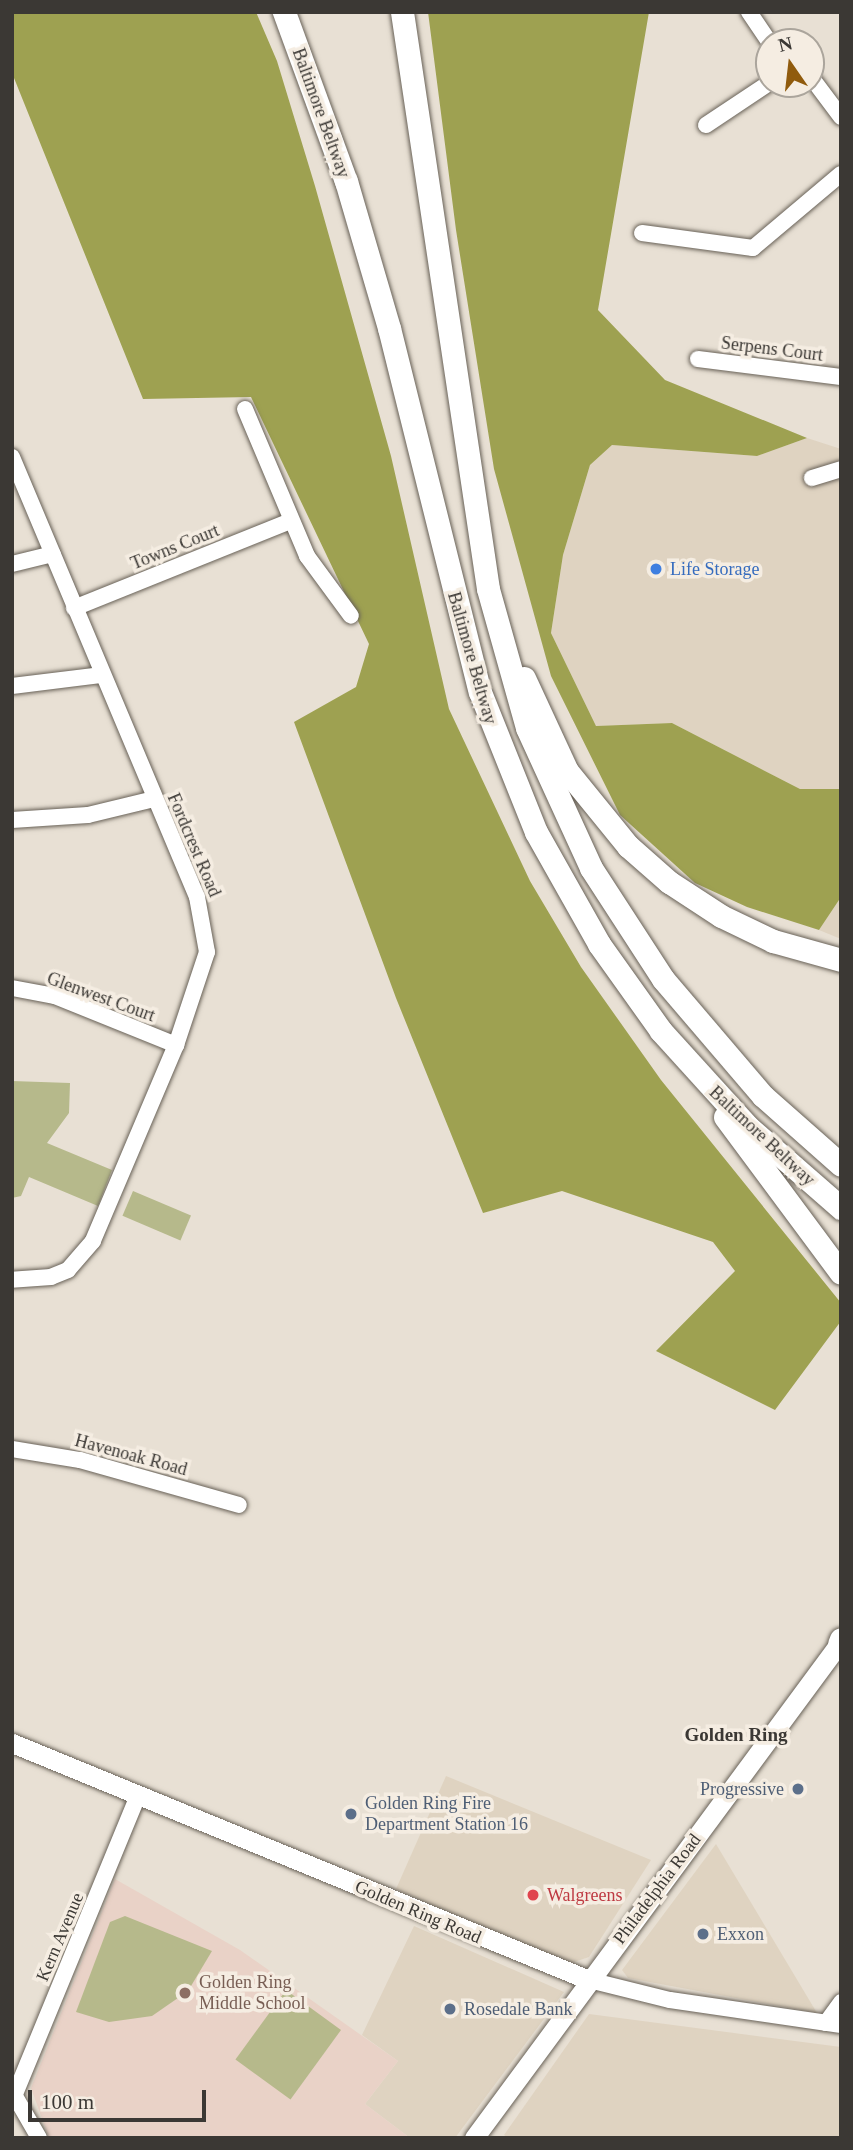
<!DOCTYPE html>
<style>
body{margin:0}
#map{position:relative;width:853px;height:2150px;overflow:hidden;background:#e8e0d4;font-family:"Times New Roman",serif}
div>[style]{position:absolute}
.built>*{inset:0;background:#dfd3c1}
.education>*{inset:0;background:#e9d2c7}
.green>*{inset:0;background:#b6b98b;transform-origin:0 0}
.forest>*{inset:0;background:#9ea151}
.roads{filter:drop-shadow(0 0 2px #686157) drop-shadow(0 0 2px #686157)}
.minor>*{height:16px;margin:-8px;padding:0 8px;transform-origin:8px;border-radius:8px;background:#fff}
.major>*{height:19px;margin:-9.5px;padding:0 9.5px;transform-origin:9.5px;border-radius:9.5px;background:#fff}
.highway>*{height:23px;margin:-11.5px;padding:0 11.5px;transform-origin:11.5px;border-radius:11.5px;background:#fff}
.dots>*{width:19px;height:19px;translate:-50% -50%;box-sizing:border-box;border:4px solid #f5ede2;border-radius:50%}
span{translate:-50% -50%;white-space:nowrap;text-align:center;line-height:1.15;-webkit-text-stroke:7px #f5ede2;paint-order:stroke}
.street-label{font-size:18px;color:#3b3834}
.shop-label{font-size:18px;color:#366cbe}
.left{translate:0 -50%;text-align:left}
.service-label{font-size:18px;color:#4e5e75}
.right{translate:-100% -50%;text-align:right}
.health-label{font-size:18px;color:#be3a42}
.education-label{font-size:18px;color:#785e54}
.neighbourhood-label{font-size:19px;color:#3b3834;font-weight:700}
.frame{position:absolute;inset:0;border:14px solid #3b3834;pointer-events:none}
.north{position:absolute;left:755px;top:28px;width:70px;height:70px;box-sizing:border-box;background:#f5ede2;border:2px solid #aba59c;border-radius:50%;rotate:346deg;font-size:19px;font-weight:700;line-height:28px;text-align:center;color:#3b3834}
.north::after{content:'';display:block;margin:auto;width:24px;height:32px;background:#905b0d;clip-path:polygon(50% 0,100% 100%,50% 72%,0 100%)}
.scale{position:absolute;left:28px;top:2090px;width:178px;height:32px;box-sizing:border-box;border:4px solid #3b3834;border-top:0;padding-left:9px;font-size:21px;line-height:24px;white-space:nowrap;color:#3b3834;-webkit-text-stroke:5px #f5ede2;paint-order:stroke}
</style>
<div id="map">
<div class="built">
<i style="clip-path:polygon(807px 438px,841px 449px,841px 789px,800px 789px,672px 723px,596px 726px,551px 633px,563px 555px,590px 465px,612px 445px,757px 456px)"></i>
<i style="clip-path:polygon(841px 897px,841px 939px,819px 930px)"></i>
<i style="clip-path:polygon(446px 1776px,651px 1860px,589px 1957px,565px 1965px,396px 1889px)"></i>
<i style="clip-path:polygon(716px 1844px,817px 2013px,628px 1978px,622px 1970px)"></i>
<i style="clip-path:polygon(414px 1926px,564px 1992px,455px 2138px,410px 2138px,365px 2104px,398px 2061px,362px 2035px)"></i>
<i style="clip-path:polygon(589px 2014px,841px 2047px,841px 2138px,508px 2138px,504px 2135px)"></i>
</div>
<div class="education">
<i style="clip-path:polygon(115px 1879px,240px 1950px,398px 2061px,365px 2104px,410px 2138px,49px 2138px,31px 2088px)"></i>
</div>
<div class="green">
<i style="clip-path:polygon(12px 1081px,70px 1083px,69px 1113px,47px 1143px,112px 1170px,98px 1206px,29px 1177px,21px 1196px,12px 1198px)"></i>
<i style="left:133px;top:1191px;width:63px;height:27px;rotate:23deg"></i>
<i style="clip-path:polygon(125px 1916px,212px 1951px,188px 1991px,152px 2016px,109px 2022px,76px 2012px,110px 1922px)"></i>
<i style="left:286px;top:1990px;width:68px;height:86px;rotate:36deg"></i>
</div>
<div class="forest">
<i style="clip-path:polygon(12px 12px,256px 12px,277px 61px,315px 186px,391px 456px,449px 709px,530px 881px,581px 967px,661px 1080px,841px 1303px,841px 1321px,775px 1410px,656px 1351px,735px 1271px,713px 1242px,562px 1191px,483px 1213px,396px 998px,294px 722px,356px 687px,369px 644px,251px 397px,143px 399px,12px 73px)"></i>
<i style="clip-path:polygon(428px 12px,649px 12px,598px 310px,665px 380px,807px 438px,757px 456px,612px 445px,590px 465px,563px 555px,551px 633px,596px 726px,672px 723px,800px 789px,841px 789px,841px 897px,819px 930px,747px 907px,695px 883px,620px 815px,551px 676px,494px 469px,456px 230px)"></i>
</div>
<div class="roads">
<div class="minor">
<i style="left:749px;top:12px;width:36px;rotate:56deg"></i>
<i style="left:811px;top:77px;width:50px;rotate:53.1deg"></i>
<i style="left:706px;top:125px;width:76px;rotate:-33.7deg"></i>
<i style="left:642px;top:233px;width:112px;rotate:7.7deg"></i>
<i style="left:753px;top:248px;width:115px;rotate:-40.1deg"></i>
<i style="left:698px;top:359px;width:144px;rotate:7.2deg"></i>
<i style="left:245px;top:409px;width:160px;rotate:67.1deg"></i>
<i style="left:307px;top:556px;width:74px;rotate:53.7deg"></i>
<i style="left:12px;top:457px;width:477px;rotate:67.2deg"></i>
<i style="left:197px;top:897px;width:56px;rotate:79.7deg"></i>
<i style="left:207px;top:952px;width:98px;rotate:108.4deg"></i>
<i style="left:176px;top:1045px;width:213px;rotate:113deg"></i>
<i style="left:93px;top:1241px;width:38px;rotate:131deg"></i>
<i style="left:68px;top:1270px;width:18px;rotate:158deg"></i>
<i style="left:51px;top:1277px;width:39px;rotate:176deg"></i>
<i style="left:812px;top:478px;width:30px;rotate:-17deg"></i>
<i style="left:12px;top:564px;width:42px;rotate:-13.7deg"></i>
<i style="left:74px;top:608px;width:233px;rotate:-21.9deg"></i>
<i style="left:12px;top:686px;width:91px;rotate:-7deg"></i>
<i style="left:12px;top:820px;width:76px;rotate:-3.8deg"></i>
<i style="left:88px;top:815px;width:68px;rotate:-13.6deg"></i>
<i style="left:12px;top:988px;width:44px;rotate:10.5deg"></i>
<i style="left:55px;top:996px;width:131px;rotate:22deg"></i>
<i style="left:12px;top:1449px;width:69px;rotate:9.2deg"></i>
<i style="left:80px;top:1460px;width:165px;rotate:15.8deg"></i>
<i style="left:589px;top:1980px;width:83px;rotate:13.9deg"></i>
<i style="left:670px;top:2000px;width:173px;rotate:8.3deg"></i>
<i style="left:826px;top:2023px;width:26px;rotate:-54deg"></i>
<i style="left:12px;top:2091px;width:54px;rotate:60.1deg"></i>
<i style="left:15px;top:2094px;width:323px;rotate:-67.6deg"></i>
</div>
<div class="major">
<i style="left:12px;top:1743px;width:624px;rotate:22.33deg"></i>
<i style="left:474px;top:2138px;width:618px;rotate:-53.56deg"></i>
</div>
<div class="highway">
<i style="left:284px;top:12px;width:180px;rotate:69.9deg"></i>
<i style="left:346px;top:181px;width:153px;rotate:73.7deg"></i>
<i style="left:389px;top:328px;width:375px;rotate:76deg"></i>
<i style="left:480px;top:692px;width:151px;rotate:68.2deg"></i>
<i style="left:536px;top:832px;width:129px;rotate:60.6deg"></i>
<i style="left:599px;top:944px;width:107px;rotate:54.5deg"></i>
<i style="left:661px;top:1031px;width:128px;rotate:47.8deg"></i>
<i style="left:747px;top:1126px;width:125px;rotate:41.1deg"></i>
<i style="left:402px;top:12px;width:583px;rotate:81.52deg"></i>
<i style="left:488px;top:589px;width:144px;rotate:74.3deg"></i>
<i style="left:527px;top:728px;width:154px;rotate:65.4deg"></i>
<i style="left:591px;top:868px;width:132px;rotate:57deg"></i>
<i style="left:663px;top:979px;width:154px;rotate:49.5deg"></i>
<i style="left:763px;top:1096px;width:104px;rotate:41.5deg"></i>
<i style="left:524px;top:678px;width:102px;rotate:65.2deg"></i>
<i style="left:567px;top:771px;width:97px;rotate:50.9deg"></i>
<i style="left:628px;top:846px;width:55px;rotate:41.3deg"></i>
<i style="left:669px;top:882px;width:62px;rotate:33.2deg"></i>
<i style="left:721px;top:916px;width:58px;rotate:25.7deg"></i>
<i style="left:773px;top:941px;width:71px;rotate:15.6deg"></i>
<i style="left:725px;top:1117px;width:194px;rotate:53.4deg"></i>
<i style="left:839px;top:1644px;width:5px;rotate:-68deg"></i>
</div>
</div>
<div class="dots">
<i style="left:656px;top:569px;background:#3f7fe0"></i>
<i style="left:798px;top:1789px;background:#5c6f8a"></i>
<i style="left:351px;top:1814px;background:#5c6f8a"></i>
<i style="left:533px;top:1895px;background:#e0444e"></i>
<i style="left:703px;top:1934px;background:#5c6f8a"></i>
<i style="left:185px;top:1993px;background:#8d6e63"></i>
<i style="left:450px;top:2009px;background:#5c6f8a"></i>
</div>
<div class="street-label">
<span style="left:321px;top:113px;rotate:70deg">Baltimore Beltway</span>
<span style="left:772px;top:349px;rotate:7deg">Serpens Court</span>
<span style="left:175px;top:547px;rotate:-22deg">Towns Court</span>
<span style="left:472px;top:658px;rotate:74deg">Baltimore Beltway</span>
<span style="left:194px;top:845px;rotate:67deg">Fordcrest Road</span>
<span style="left:101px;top:997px;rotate:20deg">Glenwest Court</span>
<span style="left:762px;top:1136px;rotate:43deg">Baltimore Beltway</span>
<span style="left:131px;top:1455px;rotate:15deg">Havenoak Road</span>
<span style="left:657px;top:1889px;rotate:-53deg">Philadelphia Road</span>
<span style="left:418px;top:1912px;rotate:23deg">Golden Ring Road</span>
<span style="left:60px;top:1937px;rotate:-67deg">Kern Avenue</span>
</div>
<div class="shop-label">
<span class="left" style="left:670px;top:569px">Life Storage</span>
</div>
<div class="service-label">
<span class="right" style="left:784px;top:1789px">Progressive</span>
<span class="left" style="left:365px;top:1814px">Golden Ring Fire<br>Department Station 16</span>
<span class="left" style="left:717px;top:1934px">Exxon</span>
<span class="left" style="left:464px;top:2009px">Rosedale Bank</span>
</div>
<div class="health-label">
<span class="left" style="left:547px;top:1895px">Walgreens</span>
</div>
<div class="education-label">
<span class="left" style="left:199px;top:1993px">Golden Ring<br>Middle School</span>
</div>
<div class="neighbourhood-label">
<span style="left:736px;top:1735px">Golden Ring</span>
</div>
<div class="frame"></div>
<div class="north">N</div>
<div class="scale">100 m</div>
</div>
